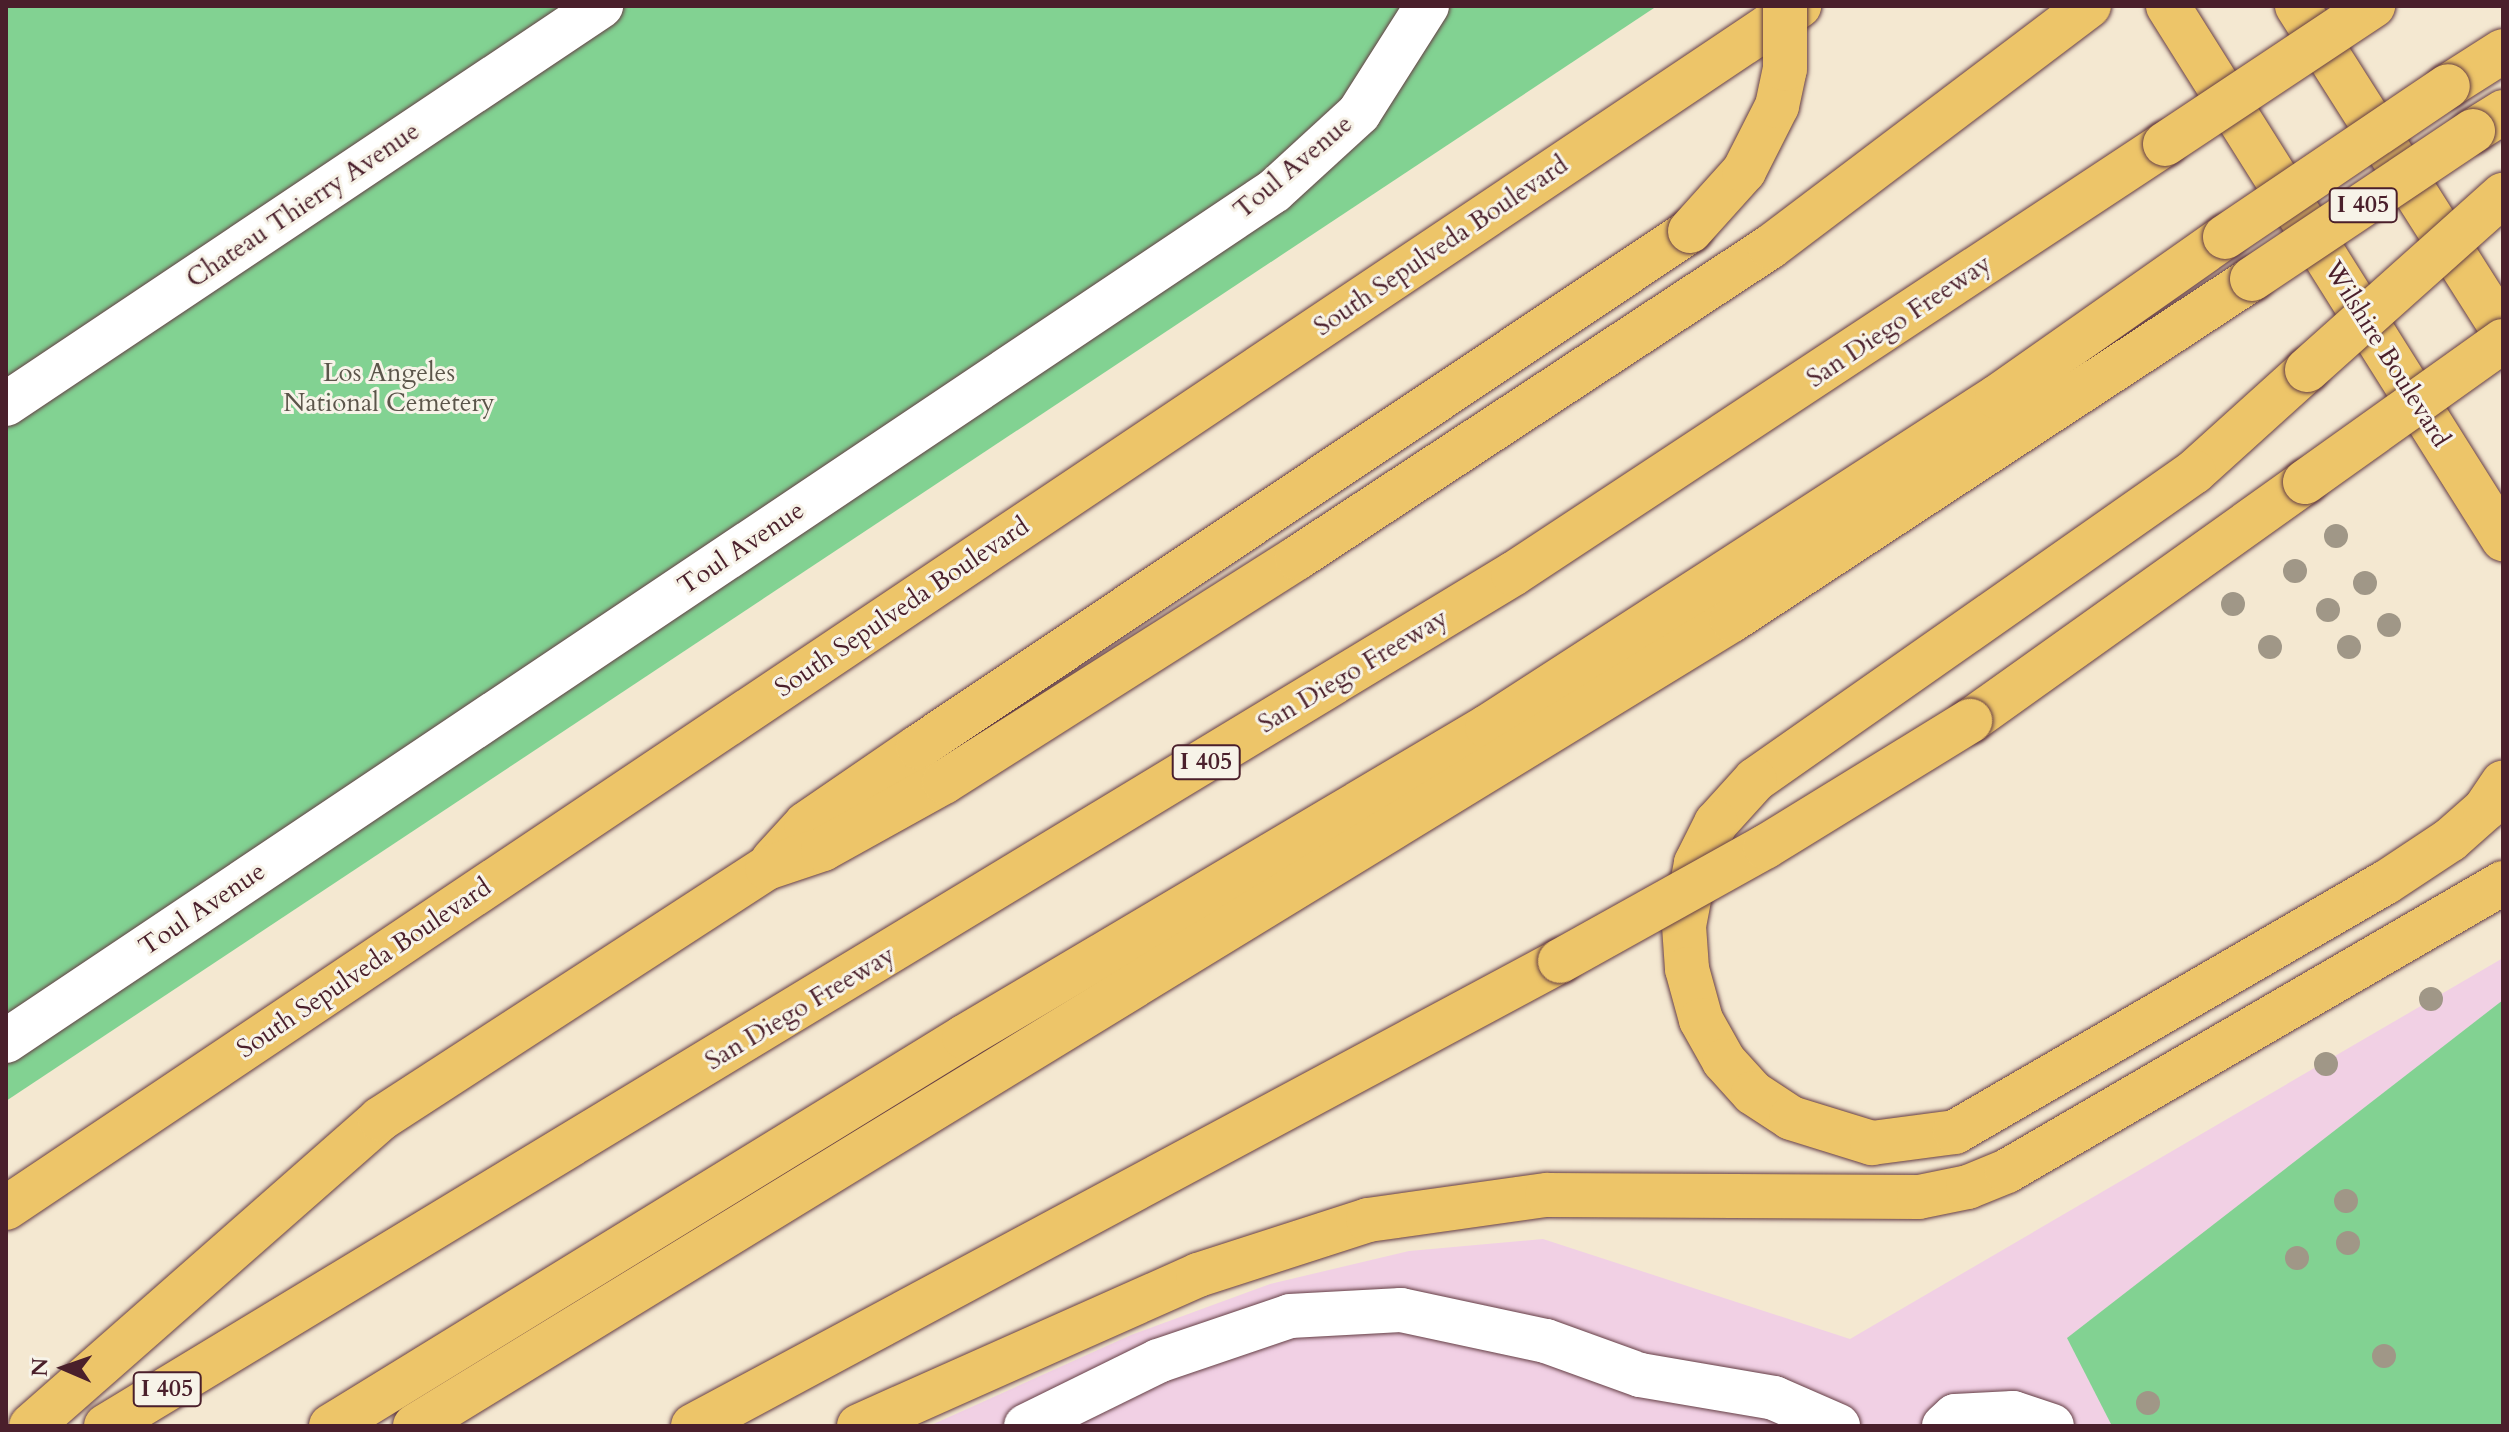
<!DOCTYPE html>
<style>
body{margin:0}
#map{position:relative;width:2509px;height:1432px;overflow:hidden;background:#f4e8d1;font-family:Cardo,serif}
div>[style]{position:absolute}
.built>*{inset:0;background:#f1d0e4}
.green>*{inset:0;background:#82d292}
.roads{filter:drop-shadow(0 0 2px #643d44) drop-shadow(0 0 2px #643d44)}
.minor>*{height:44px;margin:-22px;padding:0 22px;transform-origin:22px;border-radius:22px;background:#fff}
.major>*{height:44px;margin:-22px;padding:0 22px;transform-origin:22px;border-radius:22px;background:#edc569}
.highway>*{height:44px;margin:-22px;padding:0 22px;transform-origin:22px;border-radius:22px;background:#edc569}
.bridges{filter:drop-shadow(0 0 2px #643d44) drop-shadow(0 0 2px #643d44)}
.highway-bridge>*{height:44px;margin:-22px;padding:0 22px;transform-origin:22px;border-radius:22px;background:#edc569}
.trees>*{width:24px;height:24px;margin:-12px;border-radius:50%;background:#a09787}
span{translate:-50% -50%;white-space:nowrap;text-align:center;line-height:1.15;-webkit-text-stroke:6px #f7f3e8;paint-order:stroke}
.shield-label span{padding:2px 6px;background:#f7f3e8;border:2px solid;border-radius:6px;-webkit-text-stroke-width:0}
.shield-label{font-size:24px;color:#4a1f2b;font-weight:700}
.street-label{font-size:26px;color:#4a1f2b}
.park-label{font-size:26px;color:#5b554a}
.frame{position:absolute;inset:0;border:8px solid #4a1f2b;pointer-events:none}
.north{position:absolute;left:24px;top:1328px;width:80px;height:80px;-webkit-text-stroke:6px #f7f3e8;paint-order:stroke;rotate:272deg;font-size:22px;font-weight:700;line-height:32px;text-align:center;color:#4a1f2b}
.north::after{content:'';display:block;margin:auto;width:28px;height:36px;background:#4a1f2b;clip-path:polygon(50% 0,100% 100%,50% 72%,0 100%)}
</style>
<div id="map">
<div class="built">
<i style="clip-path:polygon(2503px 958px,2503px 1426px,929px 1426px,1131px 1335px,1270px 1284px,1409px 1251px,1543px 1239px,1850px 1339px)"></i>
</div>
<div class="green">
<i style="clip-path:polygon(6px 6px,1657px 6px,6px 1101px)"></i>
<i style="clip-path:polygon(2503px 1000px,2503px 1426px,2112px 1426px,2067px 1338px)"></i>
</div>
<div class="roads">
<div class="minor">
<i style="left:6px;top:404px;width:716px;rotate:-33.78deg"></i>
<i style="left:6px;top:1041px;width:1527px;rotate:-33.84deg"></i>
<i style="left:1274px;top:191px;width:115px;rotate:-42.5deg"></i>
<i style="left:1359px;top:113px;width:127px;rotate:-57.6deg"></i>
<i style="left:1026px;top:1426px;width:147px;rotate:-26.2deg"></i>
<i style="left:1158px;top:1361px;width:139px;rotate:-18.8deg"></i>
<i style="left:1290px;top:1316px;width:111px;rotate:-3.1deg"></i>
<i style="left:1401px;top:1310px;width:148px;rotate:12.1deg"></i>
<i style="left:1546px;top:1341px;width:100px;rotate:19.9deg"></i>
<i style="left:1640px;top:1375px;width:136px;rotate:9.7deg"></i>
<i style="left:1774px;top:1398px;width:70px;rotate:23.6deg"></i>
<i style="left:1944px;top:1426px;width:15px;rotate:-42deg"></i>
<i style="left:1955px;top:1416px;width:58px;rotate:-3deg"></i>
<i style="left:2013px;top:1413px;width:41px;rotate:18.4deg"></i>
</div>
<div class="major">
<i style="left:2168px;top:6px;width:630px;rotate:57.85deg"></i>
<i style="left:2297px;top:6px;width:384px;rotate:57.6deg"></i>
<i style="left:6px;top:1208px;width:2159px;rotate:-33.84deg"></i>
</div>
<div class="highway">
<i style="left:2448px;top:86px;width:65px;rotate:-32.5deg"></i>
<i style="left:2473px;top:131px;width:36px;rotate:-32deg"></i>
<i style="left:2307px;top:370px;width:152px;rotate:137.9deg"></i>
<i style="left:2194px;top:472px;width:536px;rotate:144.95deg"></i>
<i style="left:1755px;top:780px;width:58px;rotate:132.2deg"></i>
<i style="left:1716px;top:823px;width:45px;rotate:116.6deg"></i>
<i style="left:1696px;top:863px;width:64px;rotate:100.8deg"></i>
<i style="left:1684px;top:926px;width:43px;rotate:86deg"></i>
<i style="left:1687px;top:969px;width:53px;rotate:74.6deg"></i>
<i style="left:1701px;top:1020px;width:47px;rotate:60.7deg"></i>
<i style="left:1724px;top:1061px;width:43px;rotate:47.8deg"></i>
<i style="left:1753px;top:1093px;width:45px;rotate:33.3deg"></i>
<i style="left:1791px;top:1118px;width:85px;rotate:17.2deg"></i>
<i style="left:1872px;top:1143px;width:84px;rotate:-7.5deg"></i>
<i style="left:1955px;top:1132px;width:497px;rotate:-30.1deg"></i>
<i style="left:2385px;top:883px;width:78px;rotate:-33.5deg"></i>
<i style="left:2450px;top:840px;width:47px;rotate:-41.5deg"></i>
<i style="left:2485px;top:809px;width:32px;rotate:-56deg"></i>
<i style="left:1970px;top:721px;width:412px;rotate:-35.5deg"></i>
<i style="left:773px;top:860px;width:49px;rotate:-47.5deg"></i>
<i style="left:806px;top:824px;width:136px;rotate:-34.5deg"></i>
<i style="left:918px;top:747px;width:929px;rotate:-33.76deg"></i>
<i style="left:31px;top:1426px;width:465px;rotate:-41.3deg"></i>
<i style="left:380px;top:1119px;width:461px;rotate:-33deg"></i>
<i style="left:767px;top:868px;width:59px;rotate:-18.7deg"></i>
<i style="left:823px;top:849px;width:138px;rotate:-29deg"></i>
<i style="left:944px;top:782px;width:418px;rotate:-32.4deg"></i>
<i style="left:1297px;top:558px;width:566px;rotate:-33.33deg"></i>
<i style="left:1770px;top:247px;width:400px;rotate:-37.1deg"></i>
<i style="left:106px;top:1426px;width:1645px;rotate:-31.2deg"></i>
<i style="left:1513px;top:574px;width:781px;rotate:-33.41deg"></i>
<i style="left:331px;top:1426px;width:743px;rotate:-31.57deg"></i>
<i style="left:964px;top:1037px;width:608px;rotate:-30.66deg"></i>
<i style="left:1487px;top:727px;width:607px;rotate:-32.91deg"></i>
<i style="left:1997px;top:397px;width:279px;rotate:-35.1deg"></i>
<i style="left:415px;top:1426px;width:1544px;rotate:-31.47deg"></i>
<i style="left:1732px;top:620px;width:622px;rotate:-33.26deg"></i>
<i style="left:693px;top:1426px;width:984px;rotate:-28.21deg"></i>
<i style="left:859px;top:1426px;width:371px;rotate:-24deg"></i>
<i style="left:1198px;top:1275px;width:179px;rotate:-17.9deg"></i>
<i style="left:1368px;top:1220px;width:181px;rotate:-8deg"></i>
<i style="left:1547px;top:1195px;width:372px;rotate:0.3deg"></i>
<i style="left:1919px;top:1197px;width:50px;rotate:-11.5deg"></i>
<i style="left:1968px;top:1187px;width:42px;rotate:-22.3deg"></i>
<i style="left:2007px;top:1171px;width:574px;rotate:-30.14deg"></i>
</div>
</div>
<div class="bridges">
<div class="highway-bridge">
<i style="left:2165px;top:144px;width:250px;rotate:-33.6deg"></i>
<i style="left:1690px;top:231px;width:81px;rotate:-48deg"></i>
<i style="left:1744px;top:171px;width:73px;rotate:-63.1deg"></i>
<i style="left:1777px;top:106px;width:38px;rotate:-78deg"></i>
<i style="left:1785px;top:69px;width:63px;rotate:-90deg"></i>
<i style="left:2225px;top:237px;width:269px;rotate:-34.1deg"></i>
<i style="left:2252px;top:279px;width:266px;rotate:-33.8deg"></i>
<i style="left:2307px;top:370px;width:263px;rotate:-41.8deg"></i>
<i style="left:2305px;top:482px;width:243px;rotate:-35.5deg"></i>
<i style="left:1560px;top:961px;width:235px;rotate:-29.1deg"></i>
<i style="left:1765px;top:847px;width:241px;rotate:-31.6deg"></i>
</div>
</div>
<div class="trees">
<i style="left:2336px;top:536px"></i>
<i style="left:2295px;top:571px"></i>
<i style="left:2365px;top:583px"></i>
<i style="left:2233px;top:604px"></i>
<i style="left:2328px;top:610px"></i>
<i style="left:2389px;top:625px"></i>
<i style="left:2270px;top:647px"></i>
<i style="left:2349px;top:647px"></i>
<i style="left:2431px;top:999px"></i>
<i style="left:2326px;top:1064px"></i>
<i style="left:2346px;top:1201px"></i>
<i style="left:2348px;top:1243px"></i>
<i style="left:2297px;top:1258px"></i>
<i style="left:2384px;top:1356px"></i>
<i style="left:2148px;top:1403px"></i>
</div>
<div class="shield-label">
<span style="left:2363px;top:205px">I 405</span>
<span style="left:1206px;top:762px">I 405</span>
<span style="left:167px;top:1389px">I 405</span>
</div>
<div class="street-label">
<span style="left:1293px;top:167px;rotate:-40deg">Toul Avenue</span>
<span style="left:303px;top:205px;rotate:-34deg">Chateau Thierry Avenue</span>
<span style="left:1441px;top:246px;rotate:-34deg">South Sepulveda Boulevard</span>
<span style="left:1899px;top:321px;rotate:-34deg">San Diego Freeway</span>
<span style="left:2387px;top:354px;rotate:58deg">Wilshire Boulevard</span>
<span style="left:741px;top:548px;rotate:-34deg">Toul Avenue</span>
<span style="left:902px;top:607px;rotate:-34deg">South Sepulveda Boulevard</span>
<span style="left:1353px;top:671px;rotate:-31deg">San Diego Freeway</span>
<span style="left:202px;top:909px;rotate:-34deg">Toul Avenue</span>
<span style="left:364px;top:968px;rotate:-34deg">South Sepulveda Boulevard</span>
<span style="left:800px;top:1008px;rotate:-31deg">San Diego Freeway</span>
</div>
<div class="park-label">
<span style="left:389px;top:388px">Los Angeles<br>National Cemetery</span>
</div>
<div class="frame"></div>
<div class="north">N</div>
</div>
